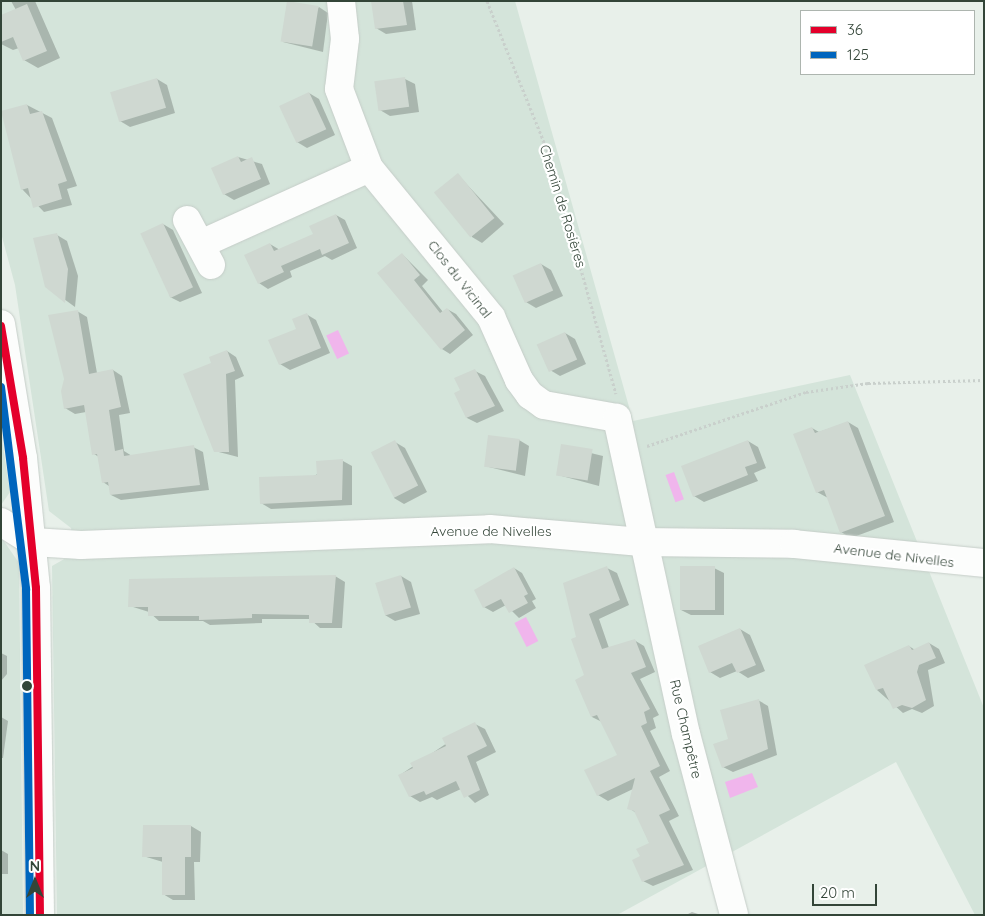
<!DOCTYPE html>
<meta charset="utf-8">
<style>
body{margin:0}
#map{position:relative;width:985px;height:916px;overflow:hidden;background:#e8f0ea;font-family:Quicksand,sans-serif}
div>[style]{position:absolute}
.residential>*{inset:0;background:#d4e4da}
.water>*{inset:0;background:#f0b5ec;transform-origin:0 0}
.shadow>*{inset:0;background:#0003}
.building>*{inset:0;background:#cfd8d1;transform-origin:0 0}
.path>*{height:3px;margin-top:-1.5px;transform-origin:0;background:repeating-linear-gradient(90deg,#c9d0cc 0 2.5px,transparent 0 5px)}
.roads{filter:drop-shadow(0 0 1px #c5cdc8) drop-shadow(0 0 1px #c5cdc8)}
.minor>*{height:28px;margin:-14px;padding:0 14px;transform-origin:14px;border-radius:14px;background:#fcfdfc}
.bus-1>*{height:8px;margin:-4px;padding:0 4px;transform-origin:4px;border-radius:4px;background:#e4002b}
.bus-2>*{height:8px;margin:-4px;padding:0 4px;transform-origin:4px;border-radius:4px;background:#0065bd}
.dots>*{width:14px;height:14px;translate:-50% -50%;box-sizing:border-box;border:2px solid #fff;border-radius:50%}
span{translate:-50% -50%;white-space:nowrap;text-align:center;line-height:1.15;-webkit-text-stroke:4.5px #fff;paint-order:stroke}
.street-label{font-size:14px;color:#334538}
.frame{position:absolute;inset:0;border:2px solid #334538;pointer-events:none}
.legend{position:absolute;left:800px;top:10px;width:175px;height:65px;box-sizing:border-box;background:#fff;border:1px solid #adb5af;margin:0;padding:6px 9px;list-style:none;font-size:15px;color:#334538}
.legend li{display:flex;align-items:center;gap:10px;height:25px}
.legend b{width:25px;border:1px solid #adb5af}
.north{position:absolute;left:10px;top:856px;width:50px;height:50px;-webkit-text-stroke:4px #fff;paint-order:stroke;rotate:0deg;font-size:14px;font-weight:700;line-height:20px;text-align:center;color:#334538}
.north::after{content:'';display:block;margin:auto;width:18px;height:22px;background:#334538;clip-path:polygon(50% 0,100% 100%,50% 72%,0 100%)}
.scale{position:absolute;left:812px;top:884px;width:65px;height:22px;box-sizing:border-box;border:2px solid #334538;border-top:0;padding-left:6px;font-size:15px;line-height:18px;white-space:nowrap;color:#334538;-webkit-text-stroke:4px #fff;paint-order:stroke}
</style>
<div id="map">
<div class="residential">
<i style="clip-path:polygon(1px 1px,515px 1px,633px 421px,850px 375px,984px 708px,984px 915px,975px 915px,896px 762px,617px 915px,57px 915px,52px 566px,73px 554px,71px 528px,49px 511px,15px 285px,1px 233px)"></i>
<i style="clip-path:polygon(1px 433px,10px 492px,1px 505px)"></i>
<i style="clip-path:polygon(1px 537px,19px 563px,23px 915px,1px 915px)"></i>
</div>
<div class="water">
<i style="left:338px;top:330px;width:26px;height:13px;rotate:65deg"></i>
<i style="left:674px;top:472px;width:29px;height:9px;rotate:70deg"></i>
<i style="left:526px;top:617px;width:27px;height:13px;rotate:63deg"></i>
<i style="clip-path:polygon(752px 773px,758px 787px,730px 798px,725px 782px)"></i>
</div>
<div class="shadow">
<i style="clip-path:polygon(11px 1px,35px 1px,60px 58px,38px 68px,24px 60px,19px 48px,13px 50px,1px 44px,1px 16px,16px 10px)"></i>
<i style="clip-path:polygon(372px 1px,412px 1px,416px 30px,386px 34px,376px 28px)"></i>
<i style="clip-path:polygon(319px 7px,328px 13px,323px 52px,283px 42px)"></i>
<i style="clip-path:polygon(157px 79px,167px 85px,175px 113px,130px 127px,120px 121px)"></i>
<i style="clip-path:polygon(405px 79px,415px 84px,419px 112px,390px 116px,380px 110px)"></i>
<i style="clip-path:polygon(309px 93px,319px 99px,335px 135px,307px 148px,297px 142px)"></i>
<i style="clip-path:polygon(27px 105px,52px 118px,77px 186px,67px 189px,72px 205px,44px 212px,22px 189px)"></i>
<i style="clip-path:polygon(238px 157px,262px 164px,270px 184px,234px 200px,224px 194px)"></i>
<i style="clip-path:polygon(458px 175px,504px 224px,482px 243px,472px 237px)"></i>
<i style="clip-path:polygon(336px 215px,345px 220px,357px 248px,332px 260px,325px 256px,290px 271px,292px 277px,268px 289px,259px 283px,270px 244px,280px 250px,314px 235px)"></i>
<i style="clip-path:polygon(163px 224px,173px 230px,202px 293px,180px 302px,170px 297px)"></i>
<i style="clip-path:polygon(57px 235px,67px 241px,78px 276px,75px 307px,46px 286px)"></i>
<i style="clip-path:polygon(402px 254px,428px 280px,422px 286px,443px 312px,447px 309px,456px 314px,473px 335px,450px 354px,442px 349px)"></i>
<i style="clip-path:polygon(541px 264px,551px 270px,563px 296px,536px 308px,526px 302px)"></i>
<i style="clip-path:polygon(77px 311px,87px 317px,97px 373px,113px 370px,122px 376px,130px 413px,119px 415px,124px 451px,132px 456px,193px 447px,203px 452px,209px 490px,121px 500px,111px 495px,109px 486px,103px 482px,99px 457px,94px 454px,86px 412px,75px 414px,65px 408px)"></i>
<i style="clip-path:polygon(306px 314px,316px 320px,330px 353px,290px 370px,280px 364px)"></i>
<i style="clip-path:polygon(565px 333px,575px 339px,586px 364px,560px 376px,550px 370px)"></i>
<i style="clip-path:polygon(227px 351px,236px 357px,244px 376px,235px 380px,238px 457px,215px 451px,212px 364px)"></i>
<i style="clip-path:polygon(475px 371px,485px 376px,504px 411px,477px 423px,467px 418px,461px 391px)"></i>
<i style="clip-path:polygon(848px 422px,858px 428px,894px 522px,851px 538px,841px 532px,828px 498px,817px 492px,812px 428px,819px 432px)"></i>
<i style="clip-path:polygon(519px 440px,529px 446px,525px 476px,485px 466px)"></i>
<i style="clip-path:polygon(748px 441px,758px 447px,766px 468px,754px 473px,758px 481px,704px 502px,694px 496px)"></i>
<i style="clip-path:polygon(395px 442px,405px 448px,427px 492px,404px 504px,394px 498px)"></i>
<i style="clip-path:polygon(562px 446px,603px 456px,599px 486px,558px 475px)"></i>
<i style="clip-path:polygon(343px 461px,352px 466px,352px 505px,271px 509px,261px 503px)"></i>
<i style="clip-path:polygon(514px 568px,522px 573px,536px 599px,532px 601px,536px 608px,519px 618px,506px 605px,493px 612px,484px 607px)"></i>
<i style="clip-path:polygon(607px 568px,617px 573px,629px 605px,599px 619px,609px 648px,634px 640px,644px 646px,655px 672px,640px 679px,659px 715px,653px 718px,656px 728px,650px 731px,670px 771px,659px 777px,679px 816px,669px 821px,693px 870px,653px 886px,643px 881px,641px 857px,650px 844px,636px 813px,629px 808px,633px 789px,608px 801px,598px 795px,618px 755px,602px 722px,592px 717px,578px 638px)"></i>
<i style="clip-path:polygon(714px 568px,724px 573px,724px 615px,691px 615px,681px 610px)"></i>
<i style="clip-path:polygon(335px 576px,345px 582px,342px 628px,320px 628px,310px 619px,262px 619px,262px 623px,210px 625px,203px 621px,159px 621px,149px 612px,130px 606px)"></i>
<i style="clip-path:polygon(401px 576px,411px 582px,420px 614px,395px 621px,385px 615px)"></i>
<i style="clip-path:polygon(740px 629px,750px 635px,765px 671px,748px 678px,737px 671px,720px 678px,710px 672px)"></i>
<i style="clip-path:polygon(929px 643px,939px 649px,945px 663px,928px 670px,934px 706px,922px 713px,912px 709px,903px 713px,877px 690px,909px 646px,915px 650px)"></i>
<i style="clip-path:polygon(1px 653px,7px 656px,7px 674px,1px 681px)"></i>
<i style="clip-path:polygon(758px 700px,768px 706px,777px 755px,733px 772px,723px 767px)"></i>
<i style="clip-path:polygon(1px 717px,8px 721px,3px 758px,1px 758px)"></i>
<i style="clip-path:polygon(475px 724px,485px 729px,496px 752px,476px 762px,489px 795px,475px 803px,461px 789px,437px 800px,432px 797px,420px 802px,410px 796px,400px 775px)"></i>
<i style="clip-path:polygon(144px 826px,191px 826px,201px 832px,200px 862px,194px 862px,195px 900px,173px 900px,163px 894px,163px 862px,143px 856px)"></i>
<i style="clip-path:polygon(1px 850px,8px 854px,8px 874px,1px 874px)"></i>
<i style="clip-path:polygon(692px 912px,701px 915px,686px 915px)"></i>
</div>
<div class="building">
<i style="left:287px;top:1px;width:32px;height:41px;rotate:9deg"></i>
<i style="clip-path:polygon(371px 1px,403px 1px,407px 25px,375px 29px)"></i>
<i style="clip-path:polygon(27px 4px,47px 51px,23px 61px,13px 37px,1px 42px,1px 15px)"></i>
<i style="left:405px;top:77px;width:30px;height:31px;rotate:82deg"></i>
<i style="left:157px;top:78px;width:31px;height:49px;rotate:73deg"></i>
<i style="left:309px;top:92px;width:41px;height:33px;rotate:65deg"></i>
<i style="clip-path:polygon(27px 104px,30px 114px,42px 111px,67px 181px,58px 184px,62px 199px,33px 208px,28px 188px,21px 190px,1px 111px)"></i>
<i style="clip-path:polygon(238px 156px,241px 162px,252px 157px,261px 179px,223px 195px,211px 168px)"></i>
<i style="left:458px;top:173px;width:58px;height:31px;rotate:51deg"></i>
<i style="clip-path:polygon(336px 214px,349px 243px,322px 255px,320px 249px,281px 266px,284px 272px,258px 284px,244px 255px,270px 243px,274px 251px,313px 234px,309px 226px)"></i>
<i style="left:163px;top:223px;width:71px;height:25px;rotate:65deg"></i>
<i style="clip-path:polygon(57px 233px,68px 269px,65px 303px,45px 287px,33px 238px)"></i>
<i style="clip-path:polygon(402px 253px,420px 275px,414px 280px,440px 313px,447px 308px,465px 330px,441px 350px,377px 273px)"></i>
<i style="left:541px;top:263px;width:30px;height:31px;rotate:66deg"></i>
<i style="clip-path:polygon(78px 310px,89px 374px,113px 369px,121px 407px,109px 410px,115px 451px,123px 449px,124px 456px,194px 445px,200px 485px,110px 495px,108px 482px,102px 483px,97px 454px,92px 455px,84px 405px,64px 409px,61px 391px,64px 379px,48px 315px)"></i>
<i style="clip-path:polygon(307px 313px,321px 348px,279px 365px,268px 340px,296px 329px,292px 319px)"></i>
<i style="left:565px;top:332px;width:30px;height:31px;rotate:66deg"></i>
<i style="clip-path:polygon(227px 350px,235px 371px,226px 374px,229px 452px,214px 452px,183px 374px,211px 363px,209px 357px)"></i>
<i style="clip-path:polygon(475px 369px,495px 406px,466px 418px,454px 393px,460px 390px,454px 378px)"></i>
<i style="clip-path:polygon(848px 421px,885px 516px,840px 533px,824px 490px,816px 493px,793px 434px,812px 427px,815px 433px)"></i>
<i style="left:488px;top:435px;width:32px;height:32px;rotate:7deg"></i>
<i style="left:395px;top:440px;width:51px;height:27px;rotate:63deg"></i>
<i style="clip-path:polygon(748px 440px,757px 463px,745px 467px,748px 475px,693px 497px,681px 466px)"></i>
<i style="left:561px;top:444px;width:32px;height:32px;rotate:9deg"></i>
<i style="clip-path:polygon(343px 459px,342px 500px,260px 504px,259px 477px,317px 475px,316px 461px)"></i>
<i style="clip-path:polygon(607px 566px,620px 600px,589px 614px,602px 649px,635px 639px,646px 667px,631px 673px,650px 709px,644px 712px,647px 723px,641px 726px,660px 766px,650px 771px,670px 810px,659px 815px,684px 865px,642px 882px,632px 860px,640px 856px,636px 849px,649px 843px,634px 811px,627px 809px,635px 778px,597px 796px,584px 770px,617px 755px,597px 715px,591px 717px,575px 680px,584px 675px,571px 639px,576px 637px,563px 583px)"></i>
<i style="left:680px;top:566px;width:35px;height:44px"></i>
<i style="clip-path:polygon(514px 567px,528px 594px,524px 596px,528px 603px,509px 613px,501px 599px,483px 608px,474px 590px)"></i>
<i style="clip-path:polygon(336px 575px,332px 623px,309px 623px,309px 615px,252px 614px,252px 618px,199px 620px,199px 616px,148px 616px,148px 607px,128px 607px,129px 579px)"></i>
<i style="left:401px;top:575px;width:34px;height:27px;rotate:73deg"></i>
<i style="clip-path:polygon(740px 628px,756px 665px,737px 673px,732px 663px,709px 673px,698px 646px)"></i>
<i style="clip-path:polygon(929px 642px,936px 658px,919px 665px,917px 672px,926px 700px,912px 708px,902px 705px,893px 709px,883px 688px,876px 690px,864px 665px,909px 645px,912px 650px)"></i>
<i style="clip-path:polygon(759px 699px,768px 749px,722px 768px,713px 744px,728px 739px,720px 710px)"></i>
<i style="clip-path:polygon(475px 722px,487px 746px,467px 756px,480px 790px,464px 798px,456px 781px,426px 795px,424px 791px,409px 797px,398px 775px,413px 768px,410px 763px,446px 746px,442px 738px)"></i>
<i style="clip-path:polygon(143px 825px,191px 825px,191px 857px,185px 857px,185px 895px,162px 895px,162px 857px,142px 857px)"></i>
</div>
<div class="path">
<i style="left:487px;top:1px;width:163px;rotate:68deg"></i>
<i style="left:548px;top:152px;width:251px;rotate:74.3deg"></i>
<i style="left:647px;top:446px;width:168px;rotate:-18.8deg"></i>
<i style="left:806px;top:392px;width:63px;rotate:-8.3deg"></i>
<i style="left:868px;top:383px;width:116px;rotate:-1.5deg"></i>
</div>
<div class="roads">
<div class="minor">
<i style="left:341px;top:1px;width:38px;rotate:84deg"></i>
<i style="left:345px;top:39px;width:50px;rotate:96.8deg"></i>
<i style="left:339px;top:89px;width:85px;rotate:69.2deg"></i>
<i style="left:369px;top:168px;width:193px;rotate:50.7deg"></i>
<i style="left:491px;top:317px;width:69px;rotate:66deg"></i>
<i style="left:519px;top:380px;width:19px;rotate:54deg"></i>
<i style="left:530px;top:395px;width:17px;rotate:36deg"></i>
<i style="left:544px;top:405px;width:74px;rotate:10.1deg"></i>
<i style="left:617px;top:418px;width:323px;rotate:77.7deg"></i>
<i style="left:686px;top:734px;width:187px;rotate:75.1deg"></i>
<i style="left:187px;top:220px;width:51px;rotate:61.9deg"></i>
<i style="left:201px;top:244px;width:184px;rotate:-24.3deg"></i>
<i style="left:1px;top:324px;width:136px;rotate:80.7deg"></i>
<i style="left:23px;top:458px;width:131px;rotate:84.3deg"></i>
<i style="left:36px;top:588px;width:327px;rotate:89.3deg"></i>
<i style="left:1px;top:522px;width:38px;rotate:32deg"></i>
<i style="left:33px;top:542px;width:48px;rotate:3.6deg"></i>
<i style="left:81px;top:545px;width:409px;rotate:-2.2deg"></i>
<i style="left:490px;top:529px;width:152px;rotate:4.9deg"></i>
<i style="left:641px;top:542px;width:153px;rotate:0.7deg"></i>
<i style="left:794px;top:544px;width:191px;rotate:5.7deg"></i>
</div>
</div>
<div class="bus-1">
<i style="left:1px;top:326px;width:134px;rotate:80.5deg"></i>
<i style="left:23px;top:458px;width:131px;rotate:84.3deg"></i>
<i style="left:36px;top:588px;width:327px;rotate:89.3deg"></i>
</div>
<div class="bus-2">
<i style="left:1px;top:387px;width:204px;rotate:82.9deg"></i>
<i style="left:26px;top:589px;width:326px;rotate:89.3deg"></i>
</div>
<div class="dots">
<i style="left:27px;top:686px;background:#334538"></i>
</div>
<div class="street-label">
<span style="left:563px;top:206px;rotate:73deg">Chemin de Rosières</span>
<span style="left:460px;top:279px;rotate:52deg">Clos du Vicinal</span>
<span style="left:491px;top:531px">Avenue de Nivelles</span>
<span style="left:894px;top:555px;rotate:7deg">Avenue de Nivelles</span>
<span style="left:686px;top:729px;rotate:77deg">Rue Champêtre</span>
</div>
<div class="frame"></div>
<ul class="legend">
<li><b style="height:6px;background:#e4002b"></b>36</li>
<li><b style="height:6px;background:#0065bd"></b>125</li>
</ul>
<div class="north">N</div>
<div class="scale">20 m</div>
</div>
